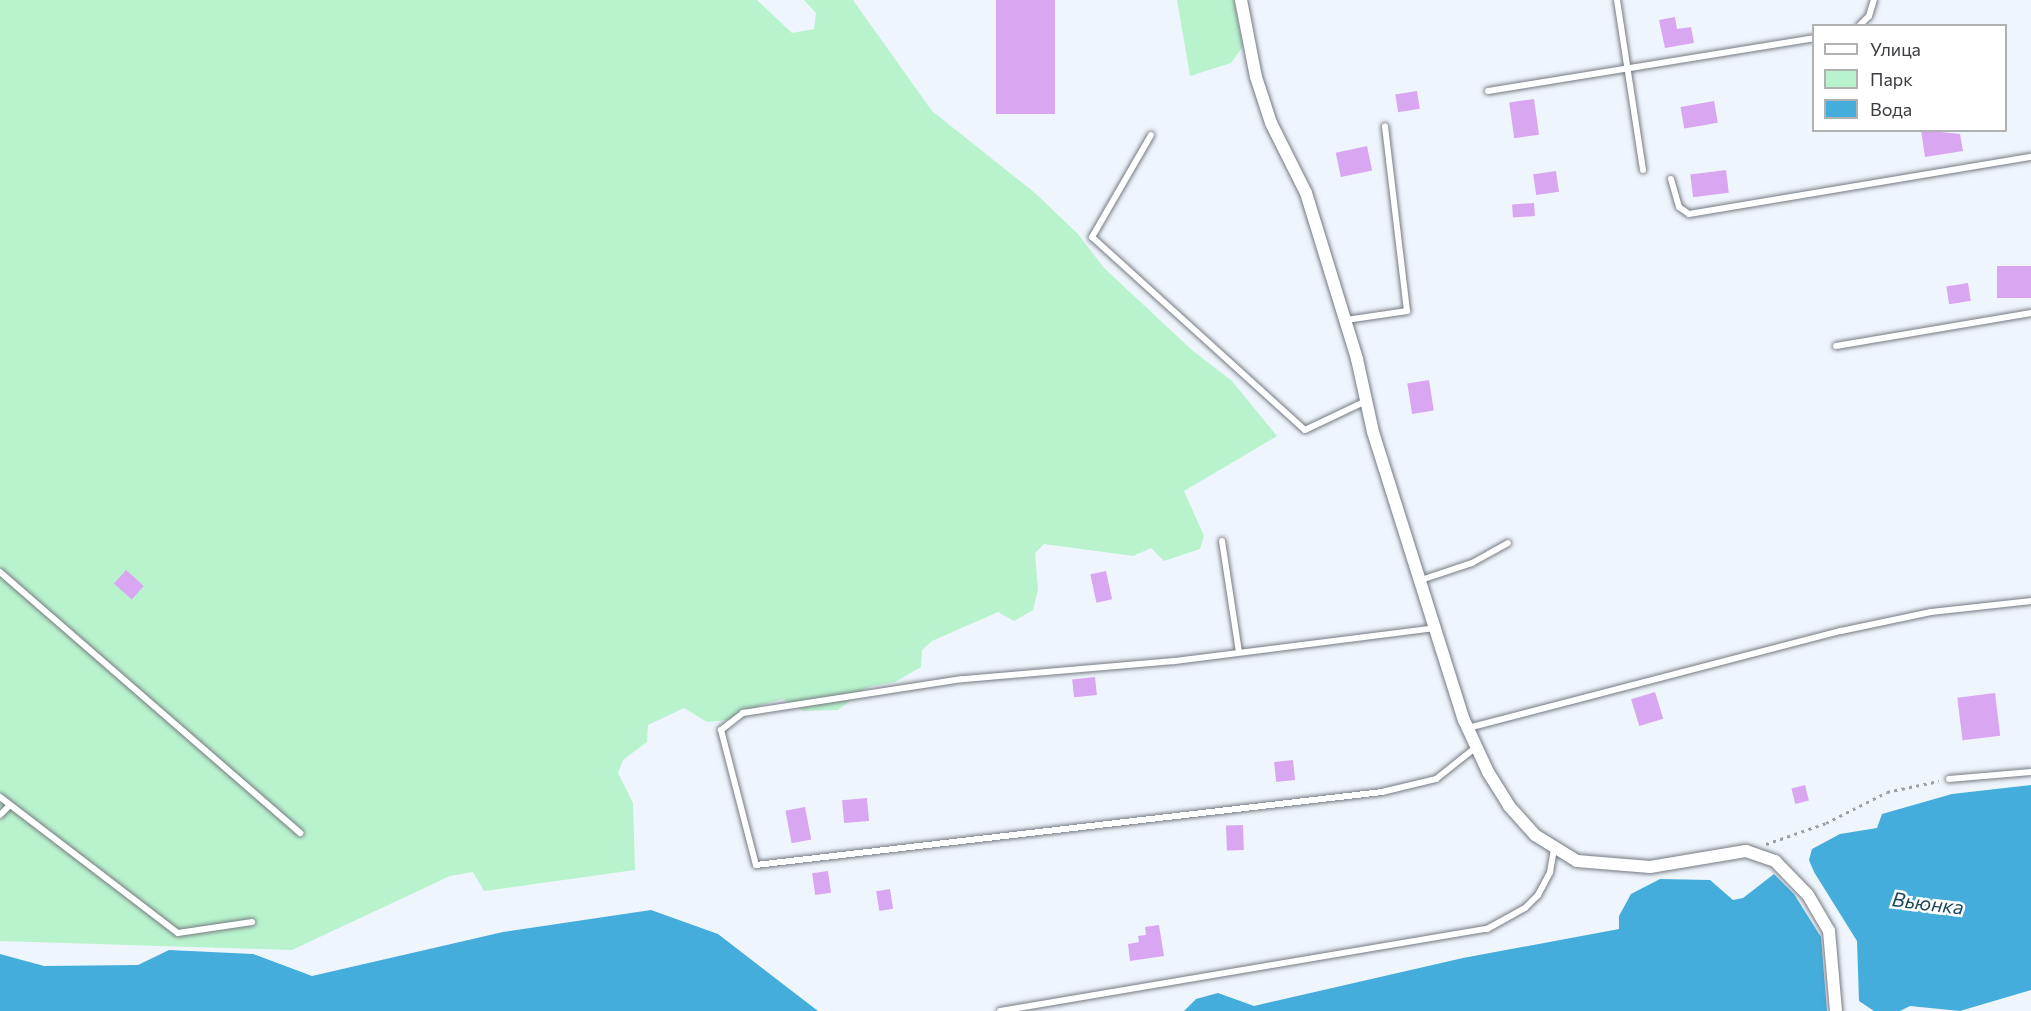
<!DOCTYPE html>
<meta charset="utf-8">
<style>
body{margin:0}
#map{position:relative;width:2031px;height:1011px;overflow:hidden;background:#eff5fc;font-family:Commissioner,sans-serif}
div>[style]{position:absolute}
.green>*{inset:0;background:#b9f3ce}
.water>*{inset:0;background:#45addb}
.building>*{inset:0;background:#d9a7f2;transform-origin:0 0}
.path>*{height:3px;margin-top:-1.5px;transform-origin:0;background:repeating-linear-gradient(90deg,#9ca0a5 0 3px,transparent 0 7.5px)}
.roads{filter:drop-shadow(0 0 2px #757a81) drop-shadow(0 0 2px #757a81)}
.lane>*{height:6px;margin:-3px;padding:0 3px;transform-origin:3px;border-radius:3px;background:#fff}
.street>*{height:12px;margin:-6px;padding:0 6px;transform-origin:6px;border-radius:6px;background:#fff}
span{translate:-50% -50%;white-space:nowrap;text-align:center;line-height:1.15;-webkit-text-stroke:5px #fff;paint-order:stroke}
.water-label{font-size:20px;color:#1d485c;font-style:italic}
.legend{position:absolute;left:1812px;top:24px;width:195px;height:108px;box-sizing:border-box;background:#fff;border:2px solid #b0b1b2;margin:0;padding:8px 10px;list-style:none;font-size:18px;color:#3a3c3f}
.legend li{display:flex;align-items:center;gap:12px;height:30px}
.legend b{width:30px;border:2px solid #b0b1b2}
</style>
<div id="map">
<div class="green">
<i style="clip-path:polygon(0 0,757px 0,792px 33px,814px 29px,816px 13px,804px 0,853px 0,932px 111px,1035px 193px,1078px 234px,1104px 268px,1192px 350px,1232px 381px,1277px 436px,1184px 491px,1204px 536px,1200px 549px,1164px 561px,1151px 548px,1133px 556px,1044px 544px,1035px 553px,1038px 590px,1033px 610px,1014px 621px,998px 612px,932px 641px,922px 650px,921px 667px,895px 682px,868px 687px,838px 710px,804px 711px,783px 699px,761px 705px,736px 719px,707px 722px,684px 708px,648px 725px,647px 742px,623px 760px,618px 773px,633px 803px,635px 870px,484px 891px,473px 872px,450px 876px,292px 950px,0 941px)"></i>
<i style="clip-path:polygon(1177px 0,1234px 0,1243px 46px,1231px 63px,1190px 76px)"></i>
</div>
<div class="water">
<i style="clip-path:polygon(2031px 785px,2031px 990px,1960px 1011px,1910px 1006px,1900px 1011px,1874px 1011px,1859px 1001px,1857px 941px,1814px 872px,1809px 860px,1812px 849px,1840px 834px,1877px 828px,1882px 814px,1952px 794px)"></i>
<i style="clip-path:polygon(1774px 874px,1794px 894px,1821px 937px,1827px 1011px,1184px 1011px,1196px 999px,1218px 993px,1254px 1006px,1463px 958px,1619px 929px,1619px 916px,1631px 894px,1660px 879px,1710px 880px,1733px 900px,1743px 898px)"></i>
<i style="clip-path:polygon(651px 910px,718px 934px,818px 1011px,0 1011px,0 954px,44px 966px,138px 965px,169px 950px,253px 954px,312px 976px,503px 932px)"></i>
</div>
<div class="building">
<i style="left:996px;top:0;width:59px;height:114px"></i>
<i style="clip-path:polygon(1675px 17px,1677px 29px,1691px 27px,1694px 43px,1665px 48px,1659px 20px)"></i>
<i style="left:1417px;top:91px;width:18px;height:22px;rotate:81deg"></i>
<i style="left:1534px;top:99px;width:36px;height:25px;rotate:82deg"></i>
<i style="left:1714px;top:101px;width:22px;height:34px;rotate:80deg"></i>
<i style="clip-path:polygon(1921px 130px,1960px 134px,1963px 151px,1925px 157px)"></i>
<i style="left:1367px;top:146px;width:25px;height:32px;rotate:78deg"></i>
<i style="left:1726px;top:170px;width:23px;height:36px;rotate:83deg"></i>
<i style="left:1556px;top:171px;width:21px;height:23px;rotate:82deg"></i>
<i style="left:1534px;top:203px;width:13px;height:22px;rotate:86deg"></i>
<i style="left:2031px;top:266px;width:32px;height:34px;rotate:90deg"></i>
<i style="left:1968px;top:283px;width:18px;height:22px;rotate:81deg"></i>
<i style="left:1429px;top:380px;width:31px;height:22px;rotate:81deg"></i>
<i style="left:126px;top:570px;width:24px;height:18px;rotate:42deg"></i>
<i style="left:1106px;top:571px;width:29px;height:16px;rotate:78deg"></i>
<i style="left:1095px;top:677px;width:18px;height:23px;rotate:84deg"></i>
<i style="left:1655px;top:692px;width:28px;height:25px;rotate:73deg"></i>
<i style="left:1995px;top:693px;width:43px;height:38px;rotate:83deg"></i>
<i style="left:1293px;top:760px;width:20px;height:19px;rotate:84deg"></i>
<i style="left:1805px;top:785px;width:16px;height:14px;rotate:76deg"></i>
<i style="left:867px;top:798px;width:23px;height:25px;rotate:85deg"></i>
<i style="left:805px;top:807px;width:33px;height:20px;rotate:79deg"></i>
<i style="left:1243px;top:825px;width:25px;height:17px;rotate:88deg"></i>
<i style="left:828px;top:871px;width:22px;height:16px;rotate:82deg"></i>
<i style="left:890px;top:889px;width:20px;height:14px;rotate:81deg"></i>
<i style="clip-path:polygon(1159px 925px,1164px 956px,1130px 961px,1128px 944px,1139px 942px,1138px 936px,1146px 935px,1145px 927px)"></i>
</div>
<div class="path">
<i style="left:1766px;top:844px;width:64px;rotate:-19.3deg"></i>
<i style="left:1826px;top:823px;width:68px;rotate:-26.9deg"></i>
<i style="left:1887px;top:792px;width:53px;rotate:-11.9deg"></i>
</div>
<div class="roads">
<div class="lane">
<i style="left:1617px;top:0;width:172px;rotate:81.3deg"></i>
<i style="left:1859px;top:26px;width:14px;rotate:-45deg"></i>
<i style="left:1869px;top:16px;width:17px;rotate:-73deg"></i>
<i style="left:1488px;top:91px;width:330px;rotate:-9.2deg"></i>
<i style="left:1151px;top:135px;width:118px;rotate:120deg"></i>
<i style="left:1092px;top:237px;width:287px;rotate:42.2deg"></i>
<i style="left:1305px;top:430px;width:68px;rotate:-25.4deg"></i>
<i style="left:1671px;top:179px;width:29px;rotate:74deg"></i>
<i style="left:1679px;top:207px;width:12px;rotate:35deg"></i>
<i style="left:1689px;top:214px;width:347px;rotate:-9.5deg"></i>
<i style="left:1346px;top:320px;width:62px;rotate:-8.4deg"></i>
<i style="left:1407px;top:311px;width:186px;rotate:-96.8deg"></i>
<i style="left:1836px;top:346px;width:198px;rotate:-9.6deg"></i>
<i style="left:1222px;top:541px;width:112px;rotate:81.3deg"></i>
<i style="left:0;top:572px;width:398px;rotate:41deg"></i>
<i style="left:1421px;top:580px;width:54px;rotate:-18.4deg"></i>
<i style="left:1472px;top:563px;width:41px;rotate:-29.1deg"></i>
<i style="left:1436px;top:628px;width:264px;rotate:172.8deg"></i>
<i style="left:1174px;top:661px;width:213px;rotate:175.1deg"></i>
<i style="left:962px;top:679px;width:222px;rotate:171.2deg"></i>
<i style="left:743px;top:713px;width:28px;rotate:142deg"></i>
<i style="left:721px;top:730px;width:139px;rotate:75.5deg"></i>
<i style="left:756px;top:865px;width:630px;rotate:-6.65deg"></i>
<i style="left:1382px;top:792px;width:56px;rotate:-13.5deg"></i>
<i style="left:1436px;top:779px;width:50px;rotate:-38.5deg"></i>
<i style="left:1468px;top:728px;width:385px;rotate:-14.6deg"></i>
<i style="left:1841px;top:631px;width:92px;rotate:-11.9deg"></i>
<i style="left:1931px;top:612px;width:101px;rotate:-6.3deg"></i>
<i style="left:1949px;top:779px;width:82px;rotate:-4.9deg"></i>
<i style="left:0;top:797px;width:224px;rotate:37.4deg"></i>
<i style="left:178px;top:933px;width:75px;rotate:-8.5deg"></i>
<i style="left:0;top:815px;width:14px;rotate:-45deg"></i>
<i style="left:1000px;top:1011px;width:494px;rotate:-9.6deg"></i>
<i style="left:1487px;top:929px;width:43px;rotate:-28.9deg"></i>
<i style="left:1525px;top:908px;width:18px;rotate:-45deg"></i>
<i style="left:1538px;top:895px;width:26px;rotate:-62deg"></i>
<i style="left:1550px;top:872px;width:23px;rotate:-80deg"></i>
</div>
<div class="street">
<i style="left:1241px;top:0;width:78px;rotate:79deg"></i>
<i style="left:1256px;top:77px;width:48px;rotate:71.9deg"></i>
<i style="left:1271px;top:123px;width:78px;rotate:63.4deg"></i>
<i style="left:1306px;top:193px;width:174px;rotate:72.9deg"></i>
<i style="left:1357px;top:359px;width:75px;rotate:77.6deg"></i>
<i style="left:1373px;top:432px;width:302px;rotate:72.5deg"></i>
<i style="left:1464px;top:720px;width:57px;rotate:65.2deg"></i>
<i style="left:1488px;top:772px;width:40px;rotate:58deg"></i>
<i style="left:1509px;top:806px;width:39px;rotate:48deg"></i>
<i style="left:1535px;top:835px;width:49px;rotate:31.8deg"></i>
<i style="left:1577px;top:861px;width:73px;rotate:4.7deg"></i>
<i style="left:1650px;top:867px;width:97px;rotate:-9.5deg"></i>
<i style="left:1746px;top:851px;width:31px;rotate:19deg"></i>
<i style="left:1775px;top:861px;width:47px;rotate:45.9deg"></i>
<i style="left:1808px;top:895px;width:42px;rotate:59.7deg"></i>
<i style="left:1829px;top:931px;width:80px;rotate:85deg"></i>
</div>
</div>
<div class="water-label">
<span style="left:1928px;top:903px;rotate:7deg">Вьюнка</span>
</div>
<ul class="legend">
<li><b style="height:8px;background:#fff"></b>Улица</li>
<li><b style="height:16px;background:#b9f3ce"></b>Парк</li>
<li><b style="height:16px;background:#45addb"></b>Вода</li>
</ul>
</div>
